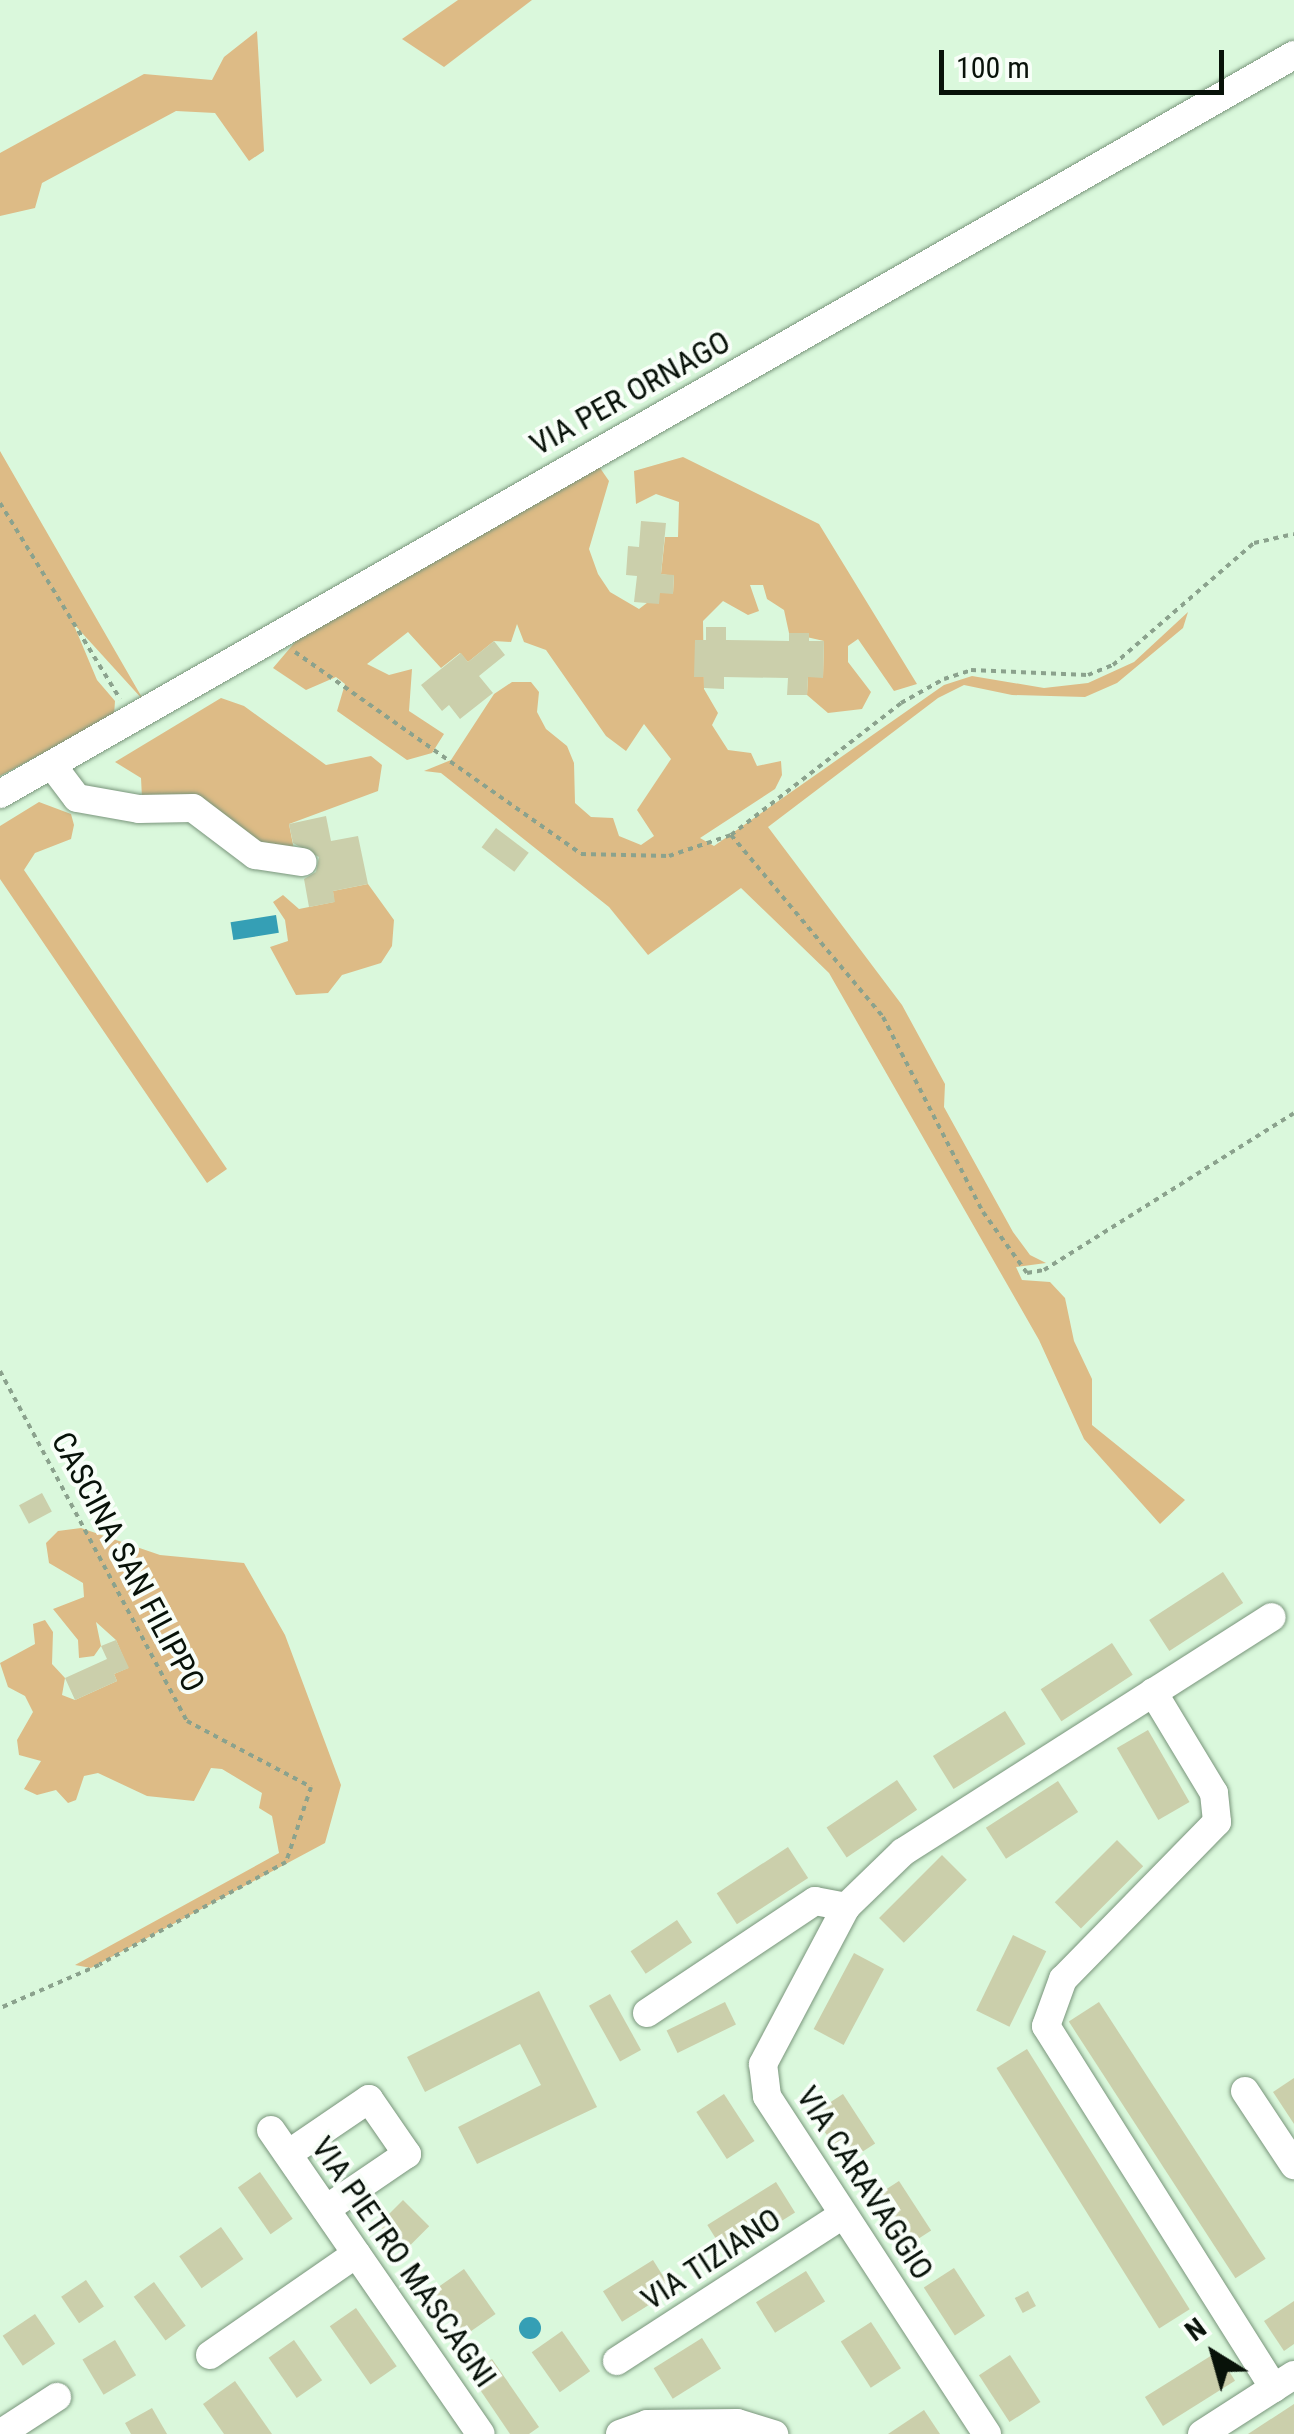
<!DOCTYPE html>
<style>
body{margin:0}
#map{position:relative;width:1294px;height:2434px;overflow:hidden;background:#daf8dc;font-family:"Roboto Condensed",sans-serif}
div>[style]{position:absolute}
.green>*{inset:0;background:#ddbb86}
.water>*{inset:0;background:#359fb5;transform-origin:0 0}
.round{border-radius:50%}
.building>*{inset:0;background:#cbcfab;transform-origin:0 0}
.path>*{height:4px;margin-top:-2px;transform-origin:0;background:repeating-linear-gradient(90deg,#8ba28d 0 5px,transparent 0 10px)}
.roads{filter:drop-shadow(0 0 2px #79957b) drop-shadow(0 0 2px #79957b)}
.minor>*{height:28px;margin:-14px;padding:0 14px;transform-origin:14px;border-radius:14px;background:#fff}
span{translate:-50% -50%;white-space:nowrap;text-align:center;line-height:1.15;-webkit-text-stroke:8px #f8fef8;paint-order:stroke}
.street-label{font-size:32px;color:#081209}
.north{position:absolute;left:1164px;top:2304px;width:100px;height:100px;-webkit-text-stroke:8px #f8fef8;paint-order:stroke;rotate:323deg;font-size:28px;font-weight:700;line-height:40px;text-align:center;color:#081209}
.north::after{content:'';display:block;margin:auto;width:35px;height:45px;background:#081209;clip-path:polygon(50% 0,100% 100%,50% 72%,0 100%)}
.scale{position:absolute;left:939px;top:50px;width:285px;height:45px;box-sizing:border-box;border:5px solid #081209;border-top:0;padding-left:12px;font-size:30px;line-height:35px;white-space:nowrap;color:#081209;-webkit-text-stroke:8px #f8fef8;paint-order:stroke}
</style>
<div id="map">
<div class="green">
<i style="clip-path:polygon(458px 0,532px 0,444px 67px,402px 39px)"></i>
<i style="clip-path:polygon(257px 31px,264px 151px,249px 161px,215px 113px,176px 111px,42px 183px,35px 208px,0 216px,0 153px,144px 74px,212px 80px,224px 57px)"></i>
<i style="clip-path:polygon(0 451px,144px 701px,73px 623px,97px 680px,115px 701px,114px 716px,0 776px)"></i>
<i style="clip-path:polygon(683px 457px,819px 524px,917px 684px,894px 691px,858px 639px,848px 646px,848px 662px,871px 692px,862px 709px,828px 713px,807px 695px,808px 677px,823px 677px,824px 641px,789px 633px,784px 610px,767px 599px,763px 585px,750px 585px,759px 611px,748px 615px,723px 601px,703px 621px,704px 689px,718px 713px,712px 725px,728px 750px,751px 753px,757px 766px,781px 761px,782px 775px,775px 789px,700px 838px,714px 846px,944px 685px,972px 676px,1044px 688px,1088px 683px,1134px 662px,1188px 612px,1183px 628px,1117px 683px,1085px 697px,1012px 695px,964px 685px,938px 698px,768px 827px,902px 1005px,945px 1084px,944px 1107px,1013px 1232px,1030px 1255px,1046px 1263px,1016px 1267px,1022px 1280px,1050px 1282px,1065px 1298px,1074px 1341px,1092px 1379px,1092px 1425px,1185px 1500px,1160px 1524px,1084px 1439px,1039px 1340px,829px 973px,741px 888px,648px 955px,609px 907px,441px 773px,424px 771px,451px 760px,494px 694px,512px 682px,531px 682px,539px 692px,537px 712px,546px 729px,567px 746px,574px 763px,575px 803px,591px 817px,613px 818px,619px 836px,641px 845px,654px 836px,637px 810px,671px 759px,644px 724px,626px 751px,606px 736px,546px 650px,524px 642px,517px 624px,511px 642px,494px 641px,468px 662px,460px 653px,441px 668px,408px 632px,367px 664px,389px 675px,412px 669px,409px 711px,444px 734px,432px 753px,407px 760px,337px 711px,345px 684px,336px 677px,306px 690px,273px 668px,296px 641px,598px 465px,609px 481px,589px 549px,598px 574px,610px 592px,639px 609px,660px 593px,673px 593px,674px 576px,661px 574px,665px 537px,678px 537px,679px 502px,656px 494px,636px 504px,634px 471px)"></i>
<i style="clip-path:polygon(221px 698px,244px 706px,326px 765px,371px 756px,382px 765px,378px 791px,289px 824px,295px 855px,142px 798px,141px 778px,115px 762px)"></i>
<i style="clip-path:polygon(39px 802px,71px 814px,74px 825px,71px 839px,35px 853px,24px 870px,227px 1169px,207px 1183px,0 879px,0 826px)"></i>
<i style="clip-path:polygon(368px 884px,394px 920px,392px 946px,381px 963px,342px 975px,328px 993px,296px 995px,270px 947px,288px 941px,285px 920px,273px 902px,283px 895px,299px 909px,334px 902px,333px 891px)"></i>
<i style="clip-path:polygon(81px 1528px,160px 1555px,244px 1563px,285px 1635px,341px 1785px,325px 1843px,91px 1968px,75px 1965px,279px 1853px,272px 1816px,259px 1808px,262px 1793px,222px 1769px,211px 1768px,194px 1801px,147px 1796px,98px 1773px,84px 1776px,76px 1800px,68px 1803px,56px 1790px,37px 1795px,24px 1789px,41px 1761px,19px 1755px,17px 1740px,33px 1712px,25px 1696px,8px 1687px,0 1663px,35px 1644px,33px 1624px,45px 1620px,53px 1632px,52px 1664px,65px 1678px,62px 1695px,75px 1700px,117px 1681px,114px 1674px,128px 1668px,116px 1640px,96px 1622px,101px 1646px,94px 1656px,79px 1658px,78px 1640px,53px 1609px,84px 1597px,83px 1583px,49px 1563px,46px 1543px,58px 1531px)"></i>
</div>
<div class="water">
<i style="left:276px;top:915px;width:18px;height:46px;rotate:81deg"></i>
<i class="round" style="left:519px;top:2317px;width:22px;height:22px"></i>
</div>
<div class="building">
<i style="clip-path:polygon(641px 521px,666px 523px,661px 574px,674px 575px,673px 594px,660px 593px,659px 604px,634px 602px,637px 576px,626px 575px,628px 546px,639px 547px)"></i>
<i style="clip-path:polygon(706px 627px,726px 627px,726px 640px,789px 641px,789px 633px,809px 633px,809px 641px,824px 641px,823px 678px,808px 677px,807px 695px,787px 695px,788px 678px,724px 677px,724px 689px,704px 688px,704px 677px,694px 677px,695px 640px,706px 640px)"></i>
<i style="clip-path:polygon(494px 641px,505px 655px,479px 676px,493px 693px,460px 719px,449px 705px,442px 711px,421px 685px,461px 653px,468px 662px)"></i>
<i style="clip-path:polygon(326px 816px,331px 841px,358px 836px,368px 884px,333px 891px,335px 902px,309px 907px,304px 879px,316px 872px,319px 857px,293px 843px,289px 824px)"></i>
<i style="left:496px;top:828px;width:41px;height:24px;rotate:37deg"></i>
<i style="left:42px;top:1493px;width:21px;height:26px;rotate:62deg"></i>
<i style="left:1223px;top:1572px;width:37px;height:88px;rotate:57deg"></i>
<i style="clip-path:polygon(116px 1640px,129px 1668px,114px 1674px,117px 1681px,75px 1700px,65px 1678px,107px 1659px,101px 1646px)"></i>
<i style="left:1112px;top:1643px;width:38px;height:85px;rotate:57deg"></i>
<i style="left:1005px;top:1711px;width:39px;height:85px;rotate:58deg"></i>
<i style="left:1148px;top:1730px;width:83px;height:36px;rotate:60deg"></i>
<i style="left:897px;top:1780px;width:36px;height:85px;rotate:56deg"></i>
<i style="left:1058px;top:1781px;width:37px;height:86px;rotate:57deg"></i>
<i style="left:1117px;top:1840px;width:37px;height:88px;rotate:45deg"></i>
<i style="left:788px;top:1847px;width:37px;height:85px;rotate:57deg"></i>
<i style="left:942px;top:1855px;width:35px;height:89px;rotate:45deg"></i>
<i style="left:677px;top:1920px;width:27px;height:56px;rotate:56deg"></i>
<i style="left:1013px;top:1935px;width:37px;height:84px;rotate:26deg"></i>
<i style="left:854px;top:1953px;width:34px;height:86px;rotate:28deg"></i>
<i style="clip-path:polygon(539px 1991px,597px 2107px,477px 2164px,458px 2127px,541px 2085px,520px 2044px,425px 2092px,407px 2057px)"></i>
<i style="left:610px;top:1994px;width:64px;height:24px;rotate:61deg"></i>
<i style="left:725px;top:2002px;width:25px;height:65px;rotate:64deg"></i>
<i style="left:1099px;top:2002px;width:306px;height:36px;rotate:57deg"></i>
<i style="left:1027px;top:2049px;width:307px;height:36px;rotate:58deg"></i>
<i style="clip-path:polygon(1294px 2078px,1294px 2124px,1273px 2092px)"></i>
<i style="left:724px;top:2094px;width:56px;height:33px;rotate:57deg"></i>
<i style="left:843px;top:2094px;width:59px;height:36px;rotate:57deg"></i>
<i style="left:260px;top:2172px;width:57px;height:27px;rotate:55deg"></i>
<i style="left:899px;top:2181px;width:59px;height:36px;rotate:57deg"></i>
<i style="left:776px;top:2182px;width:36px;height:81px;rotate:58deg"></i>
<i style="left:403px;top:2200px;width:37px;height:35px;rotate:45deg"></i>
<i style="left:221px;top:2227px;width:39px;height:51px;rotate:55deg"></i>
<i style="left:653px;top:2260px;width:36px;height:59px;rotate:58deg"></i>
<i style="left:954px;top:2268px;width:57px;height:36px;rotate:57deg"></i>
<i style="left:464px;top:2269px;width:55px;height:38px;rotate:55deg"></i>
<i style="left:806px;top:2271px;width:36px;height:59px;rotate:58deg"></i>
<i style="left:86px;top:2280px;width:32px;height:30px;rotate:56deg"></i>
<i style="left:154px;top:2282px;width:54px;height:25px;rotate:54deg"></i>
<i style="left:1028px;top:2291px;width:17px;height:15px;rotate:62deg"></i>
<i style="clip-path:polygon(1294px 2301px,1294px 2344px,1284px 2351px,1264px 2321px)"></i>
<i style="left:356px;top:2308px;width:71px;height:32px;rotate:55deg"></i>
<i style="left:35px;top:2314px;width:36px;height:39px;rotate:56deg"></i>
<i style="left:871px;top:2322px;width:55px;height:36px;rotate:57deg"></i>
<i style="left:562px;top:2331px;width:49px;height:37px;rotate:55deg"></i>
<i style="left:702px;top:2338px;width:36px;height:57px;rotate:58deg"></i>
<i style="left:115px;top:2340px;width:41px;height:38px;rotate:59deg"></i>
<i style="left:294px;top:2340px;width:49px;height:31px;rotate:55deg"></i>
<i style="left:1217px;top:2352px;width:34px;height:85px;rotate:58deg"></i>
<i style="left:1010px;top:2355px;width:56px;height:37px;rotate:57deg"></i>
<i style="clip-path:polygon(492px 2359px,539px 2427px,529px 2434px,510px 2434px,470px 2375px)"></i>
<i style="clip-path:polygon(235px 2381px,272px 2434px,224px 2434px,203px 2404px)"></i>
<i style="clip-path:polygon(1294px 2404px,1294px 2434px,1248px 2434px)"></i>
<i style="clip-path:polygon(152px 2408px,167px 2434px,131px 2434px,125px 2423px)"></i>
<i style="clip-path:polygon(924px 2410px,940px 2434px,888px 2434px)"></i>
</div>
<div class="path">
<i style="left:0;top:503px;width:230px;rotate:58.5deg"></i>
<i style="left:295px;top:652px;width:350px;rotate:35.2deg"></i>
<i style="left:581px;top:854px;width:88px;rotate:1.3deg"></i>
<i style="left:669px;top:856px;width:65px;rotate:-18.7deg"></i>
<i style="left:731px;top:835px;width:215px;rotate:-37.8deg"></i>
<i style="left:901px;top:703px;width:49px;rotate:-29.2deg"></i>
<i style="left:944px;top:679px;width:28px;rotate:-18deg"></i>
<i style="left:971px;top:670px;width:117px;rotate:2.4deg"></i>
<i style="left:1088px;top:675px;width:27px;rotate:-22deg"></i>
<i style="left:1113px;top:665px;width:186px;rotate:-40.9deg"></i>
<i style="left:1254px;top:543px;width:41px;rotate:-12.7deg"></i>
<i style="left:731px;top:835px;width:237px;rotate:50.1deg"></i>
<i style="left:883px;top:1017px;width:219px;rotate:62.9deg"></i>
<i style="left:983px;top:1212px;width:75px;rotate:54.2deg"></i>
<i style="left:1027px;top:1273px;width:17px;rotate:-10deg"></i>
<i style="left:1044px;top:1270px;width:295px;rotate:-32.1deg"></i>
<i style="left:0;top:1371px;width:397px;rotate:61.9deg"></i>
<i style="left:187px;top:1721px;width:140px;rotate:28deg"></i>
<i style="left:311px;top:1787px;width:79px;rotate:108.4deg"></i>
<i style="left:286px;top:1862px;width:213px;rotate:151.2deg"></i>
<i style="left:99px;top:1965px;width:108px;rotate:156.5deg"></i>
</div>
<div class="roads">
<div class="minor">
<i style="left:52px;top:765px;width:41px;rotate:52.9deg"></i>
<i style="left:77px;top:798px;width:63px;rotate:10.1deg"></i>
<i style="left:139px;top:809px;width:54px;rotate:-1.1deg"></i>
<i style="left:193px;top:808px;width:78px;rotate:37.2deg"></i>
<i style="left:255px;top:855px;width:48px;rotate:8.5deg"></i>
<i style="left:0;top:794px;width:1490px;rotate:-29.73deg"></i>
<i style="left:1153px;top:1692px;width:118px;rotate:58.9deg"></i>
<i style="left:1214px;top:1793px;width:29px;rotate:84deg"></i>
<i style="left:1217px;top:1822px;width:220px;rotate:134.4deg"></i>
<i style="left:1063px;top:1979px;width:50px;rotate:109.9deg"></i>
<i style="left:1046px;top:2026px;width:428px;rotate:57.8deg"></i>
<i style="left:647px;top:2013px;width:202px;rotate:-33.7deg"></i>
<i style="left:815px;top:1901px;width:32px;rotate:11deg"></i>
<i style="left:1245px;top:2091px;width:89px;rotate:56.5deg"></i>
<i style="left:271px;top:2130px;width:369px;rotate:55.4deg"></i>
<i style="left:288px;top:2154px;width:98px;rotate:-34.2deg"></i>
<i style="left:369px;top:2099px;width:67px;rotate:55.4deg"></i>
<i style="left:407px;top:2154px;width:98px;rotate:145.8deg"></i>
<i style="left:210px;top:2355px;width:178px;rotate:-34.7deg"></i>
<i style="left:617px;top:2361px;width:269px;rotate:-32.9deg"></i>
<i style="left:0;top:2434px;width:68px;rotate:-33deg"></i>
<i style="left:620px;top:2434px;width:29px;rotate:-20deg"></i>
<i style="left:647px;top:2424px;width:90px;rotate:-0.6deg"></i>
<i style="left:737px;top:2423px;width:39px;rotate:17deg"></i>
<i style="left:987px;top:2434px;width:403px;rotate:-123.1deg"></i>
<i style="left:767px;top:2096px;width:32px;rotate:-97deg"></i>
<i style="left:763px;top:2064px;width:178px;rotate:-62.1deg"></i>
<i style="left:846px;top:1907px;width:79px;rotate:-44deg"></i>
<i style="left:903px;top:1852px;width:437px;rotate:-32.5deg"></i>
<i style="left:1202px;top:2434px;width:109px;rotate:-32.7deg"></i>
</div>
</div>
<div class="street-label">
<span style="left:630px;top:393px;rotate:-29deg">VIA PER ORNAGO</span>
<span style="left:128px;top:1562px;rotate:62deg">CASCINA SAN FILIPPO</span>
<span style="left:865px;top:2183px;rotate:57deg">VIA CARAVAGGIO</span>
<span style="left:711px;top:2259px;rotate:-33deg">VIA TIZIANO</span>
<span style="left:404px;top:2262px;rotate:55deg">VIA PIETRO MASCAGNI</span>
</div>
<div class="north">N</div>
<div class="scale">100 m</div>
</div>
